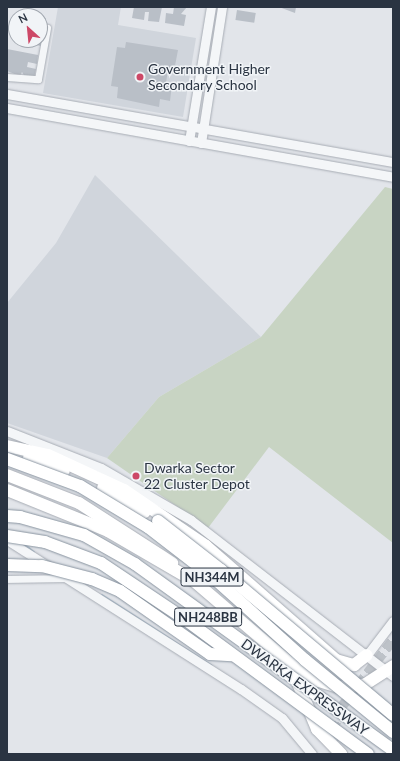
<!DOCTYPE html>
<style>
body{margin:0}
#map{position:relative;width:400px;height:761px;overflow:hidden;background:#e2e5ea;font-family:Lato,sans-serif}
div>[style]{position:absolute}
.built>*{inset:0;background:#d0d5dc}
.green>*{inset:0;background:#c8d4c3}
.stream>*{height:2px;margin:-1px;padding:0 1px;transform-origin:1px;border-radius:1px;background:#9db6c9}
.building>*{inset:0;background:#b9bfc7;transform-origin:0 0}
.secondary-tunnel>*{height:10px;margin-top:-5px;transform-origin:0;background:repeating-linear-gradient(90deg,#bdc2c8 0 10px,transparent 0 15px)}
.roads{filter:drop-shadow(0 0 1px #a7acb4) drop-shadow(0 0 1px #a7acb4)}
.minor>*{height:7px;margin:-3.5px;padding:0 3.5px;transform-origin:3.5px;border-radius:3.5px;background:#f4f6f8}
.tertiary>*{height:9px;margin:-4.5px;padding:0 4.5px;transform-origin:4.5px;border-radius:4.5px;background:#f4f6f8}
.trunk>*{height:12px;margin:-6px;padding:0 6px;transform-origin:6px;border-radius:6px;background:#fff}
.bridges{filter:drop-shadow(0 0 1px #8994a0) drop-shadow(0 0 1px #8994a0)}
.trunk-bridge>*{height:12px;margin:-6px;padding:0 6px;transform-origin:6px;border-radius:6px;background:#fff}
.dots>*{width:11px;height:11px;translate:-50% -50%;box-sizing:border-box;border:2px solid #f1f4f7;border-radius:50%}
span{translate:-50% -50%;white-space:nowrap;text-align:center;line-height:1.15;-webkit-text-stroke:3px #f1f4f7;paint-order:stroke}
.shield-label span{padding:1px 3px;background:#f1f4f7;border:1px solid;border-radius:3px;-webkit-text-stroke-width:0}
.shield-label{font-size:13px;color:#2a3442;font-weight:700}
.poi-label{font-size:14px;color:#2a3442}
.left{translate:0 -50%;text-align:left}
.street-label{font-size:14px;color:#2a3442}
.frame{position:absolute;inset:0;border:8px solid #2a3442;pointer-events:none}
.north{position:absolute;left:8px;top:8px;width:40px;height:40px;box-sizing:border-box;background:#f1f4f7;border:1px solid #a1a7af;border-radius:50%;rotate:333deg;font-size:11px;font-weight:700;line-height:16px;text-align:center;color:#2a3442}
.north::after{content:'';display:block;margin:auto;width:14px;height:18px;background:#cd4867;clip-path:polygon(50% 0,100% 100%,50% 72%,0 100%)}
</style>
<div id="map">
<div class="built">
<i style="clip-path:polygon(58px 7px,121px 7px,118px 25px,196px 38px,183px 117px,43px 93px)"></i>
<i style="clip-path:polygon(95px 175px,261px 337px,159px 397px,107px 458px,7px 423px,7px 303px,56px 243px)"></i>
</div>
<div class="green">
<i style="clip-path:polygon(385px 187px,393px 189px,393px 543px,269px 447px,208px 528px,107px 458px,159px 397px,261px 337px)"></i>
</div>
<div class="stream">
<i style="left:24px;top:544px;width:13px;rotate:39deg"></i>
<i style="left:102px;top:595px;width:130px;rotate:32.7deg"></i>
</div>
<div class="building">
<i style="clip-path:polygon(134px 7px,162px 7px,159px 22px,148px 21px,149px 12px,145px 12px,144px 20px,132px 18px)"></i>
<i style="clip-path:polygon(174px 7px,187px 7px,181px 14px,186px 15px,184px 26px,165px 23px,166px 13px,173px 14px)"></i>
<i style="clip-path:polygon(279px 7px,296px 7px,295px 13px)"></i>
<i style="left:237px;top:10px;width:19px;height:10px;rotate:9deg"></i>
<i style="clip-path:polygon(18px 13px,27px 15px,27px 16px,18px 16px)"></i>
<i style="clip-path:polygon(40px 17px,46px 18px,41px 29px,40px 29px)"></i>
<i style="clip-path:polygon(15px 30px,16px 40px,23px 43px,13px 41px)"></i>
<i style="clip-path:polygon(40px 36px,43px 36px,41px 46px,32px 44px,32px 40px,40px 40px)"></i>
<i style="clip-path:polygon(126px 42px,178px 50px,174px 71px,168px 70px,166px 83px,172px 84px,170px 101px,160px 99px,159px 107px,117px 98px,118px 87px,111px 86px,117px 47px,125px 48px)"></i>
<i style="clip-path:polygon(7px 49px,38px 55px,37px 64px,28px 62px,27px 67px,36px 69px,34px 78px,25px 77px,22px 72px,20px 76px,7px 71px)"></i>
</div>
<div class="secondary-tunnel">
<i style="left:333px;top:750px;width:19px;rotate:-90deg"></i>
<i style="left:333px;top:731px;width:23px;rotate:-72deg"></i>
<i style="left:340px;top:709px;width:87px;rotate:-52.5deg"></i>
</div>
<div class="roads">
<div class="minor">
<i style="left:7px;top:77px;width:31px;rotate:4deg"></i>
<i style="left:38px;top:79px;width:52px;rotate:-80deg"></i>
<i style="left:7px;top:579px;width:58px;rotate:-1deg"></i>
</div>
<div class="tertiary">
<i style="left:7px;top:94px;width:392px;rotate:10deg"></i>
<i style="left:7px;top:108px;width:392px;rotate:10.1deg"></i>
<i style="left:189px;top:141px;width:136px;rotate:-80.7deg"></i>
<i style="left:201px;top:143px;width:138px;rotate:-81.2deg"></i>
<i style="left:7px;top:431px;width:101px;rotate:21.5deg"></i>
<i style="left:101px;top:468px;width:104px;rotate:30deg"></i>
<i style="left:191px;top:520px;width:255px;rotate:37.7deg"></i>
<i style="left:7px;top:540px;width:277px;rotate:32.5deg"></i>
<i style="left:241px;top:689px;width:50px;rotate:35.3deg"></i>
<i style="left:282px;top:718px;width:47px;rotate:50.2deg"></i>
<i style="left:367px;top:655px;width:43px;rotate:-52.6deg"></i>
</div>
<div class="trunk">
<i style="left:7px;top:446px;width:42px;rotate:12.4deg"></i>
<i style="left:48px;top:455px;width:84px;rotate:24.7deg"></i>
<i style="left:124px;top:490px;width:99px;rotate:34.3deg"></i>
<i style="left:206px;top:546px;width:173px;rotate:41.2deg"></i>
<i style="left:336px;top:660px;width:19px;rotate:16deg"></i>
<i style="left:354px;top:665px;width:16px;rotate:-38deg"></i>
<i style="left:29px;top:458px;width:37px;rotate:20deg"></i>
<i style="left:7px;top:475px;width:77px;rotate:21.3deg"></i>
<i style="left:79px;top:503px;width:111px;rotate:32.8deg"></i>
<i style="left:103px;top:488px;width:48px;rotate:30.3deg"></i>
<i style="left:7px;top:490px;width:109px;rotate:22.1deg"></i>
<i style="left:108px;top:531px;width:99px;rotate:30.2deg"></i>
<i style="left:194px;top:581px;width:125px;rotate:40.5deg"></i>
<i style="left:289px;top:662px;width:73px;rotate:67.3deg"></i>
<i style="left:317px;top:729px;width:35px;rotate:46deg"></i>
<i style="left:291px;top:663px;width:33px;rotate:33deg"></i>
<i style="left:319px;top:681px;width:21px;rotate:17deg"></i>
<i style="left:339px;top:687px;width:25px;rotate:-5deg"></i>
<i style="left:364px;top:685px;width:35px;rotate:-33deg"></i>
</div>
</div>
<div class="bridges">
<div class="trunk-bridge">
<i style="left:7px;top:459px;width:78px;rotate:20.3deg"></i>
<i style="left:80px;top:486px;width:79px;rotate:31.1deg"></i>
<i style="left:148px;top:527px;width:83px;rotate:37.7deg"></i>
<i style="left:214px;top:578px;width:122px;rotate:42deg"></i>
<i style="left:305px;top:660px;width:114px;rotate:39.3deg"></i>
<i style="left:7px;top:516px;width:13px;rotate:4deg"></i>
<i style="left:20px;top:517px;width:66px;rotate:15.7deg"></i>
<i style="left:84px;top:535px;width:59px;rotate:29.6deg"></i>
<i style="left:135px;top:564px;width:318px;rotate:35.8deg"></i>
<i style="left:158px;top:521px;width:80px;rotate:37.9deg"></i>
<i style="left:221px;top:570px;width:225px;rotate:40.1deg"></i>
<i style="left:7px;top:536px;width:38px;rotate:9deg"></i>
<i style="left:45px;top:542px;width:60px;rotate:20.6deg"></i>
<i style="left:101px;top:563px;width:102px;rotate:33.8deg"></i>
<i style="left:186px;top:620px;width:226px;rotate:36.4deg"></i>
<i style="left:7px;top:565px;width:35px;rotate:2deg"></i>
<i style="left:42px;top:566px;width:52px;rotate:14.6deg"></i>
<i style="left:92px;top:579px;width:30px;rotate:23deg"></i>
<i style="left:120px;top:591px;width:110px;rotate:35deg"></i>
<i style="left:210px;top:654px;width:22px;rotate:3deg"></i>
</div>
</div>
<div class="dots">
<i style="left:140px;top:77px;background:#cd4867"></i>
<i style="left:136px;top:476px;background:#cd4867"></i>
</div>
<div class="shield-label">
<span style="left:212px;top:577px">NH344M</span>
<span style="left:208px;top:617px">NH248BB</span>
</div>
<div class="poi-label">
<span class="left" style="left:148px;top:77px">Government Higher<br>Secondary School</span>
<span class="left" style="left:144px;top:476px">Dwarka Sector<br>22 Cluster Depot</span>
</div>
<div class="street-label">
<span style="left:305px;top:687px;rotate:36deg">DWARKA EXPRESSWAY</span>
</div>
<div class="frame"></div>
<div class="north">N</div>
</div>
